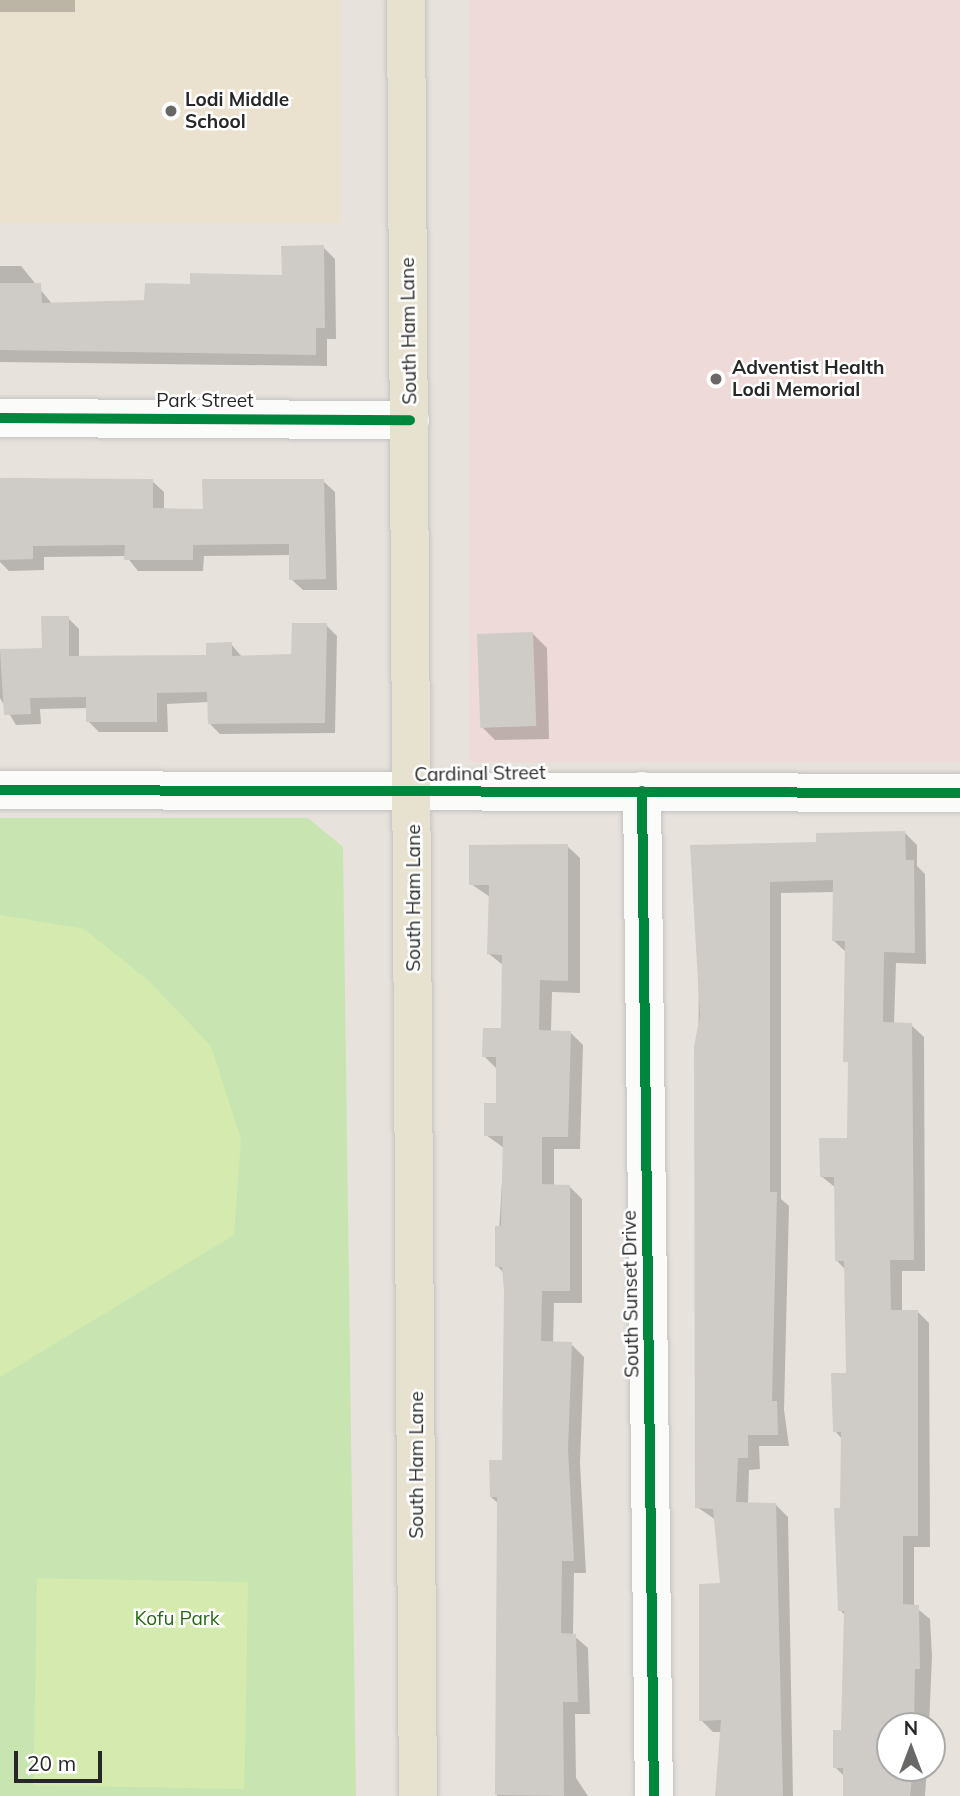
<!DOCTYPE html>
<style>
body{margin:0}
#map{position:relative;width:960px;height:1796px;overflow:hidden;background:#e7e2dc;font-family:Mulish,sans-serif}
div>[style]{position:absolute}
.education>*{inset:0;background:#ebe1cf;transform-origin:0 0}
.medical>*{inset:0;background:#eedad8;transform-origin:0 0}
.green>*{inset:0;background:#c8e5b1}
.pitch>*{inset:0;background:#d5eaae;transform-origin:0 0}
.shadow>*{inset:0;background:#0003;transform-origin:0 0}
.building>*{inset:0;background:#cfccc7;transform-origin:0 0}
.roads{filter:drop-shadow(0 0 2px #c3c2c2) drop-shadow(0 0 2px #c3c2c2)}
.minor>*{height:38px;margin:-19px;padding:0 19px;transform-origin:19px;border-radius:19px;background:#fbfbfa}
.major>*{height:38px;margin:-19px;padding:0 19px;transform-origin:19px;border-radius:19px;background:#e7e1d0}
.cycleway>*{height:10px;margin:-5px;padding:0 5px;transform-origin:5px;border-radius:5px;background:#00873e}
.dots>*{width:19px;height:19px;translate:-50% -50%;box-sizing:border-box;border:4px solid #fff;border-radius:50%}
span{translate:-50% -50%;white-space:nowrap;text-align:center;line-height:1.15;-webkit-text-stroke:5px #fff;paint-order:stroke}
.poi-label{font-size:19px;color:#272727;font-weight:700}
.left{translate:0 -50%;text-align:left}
.street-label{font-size:19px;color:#272727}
.park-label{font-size:19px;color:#276913}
.north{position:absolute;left:876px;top:1712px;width:70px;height:70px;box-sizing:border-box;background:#fff;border:2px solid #a9a9a9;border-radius:50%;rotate:0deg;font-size:19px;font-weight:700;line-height:28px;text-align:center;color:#272727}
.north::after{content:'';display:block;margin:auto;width:24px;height:32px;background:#6a6866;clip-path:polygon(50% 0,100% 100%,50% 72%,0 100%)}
.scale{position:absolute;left:14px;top:1751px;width:88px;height:32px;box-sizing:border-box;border:4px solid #272727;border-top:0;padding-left:9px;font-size:21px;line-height:24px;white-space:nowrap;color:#272727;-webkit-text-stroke:5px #fff;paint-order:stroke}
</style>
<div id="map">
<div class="education">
<i style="left:0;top:0;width:341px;height:223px"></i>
</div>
<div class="medical">
<i style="left:470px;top:0;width:490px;height:762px"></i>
</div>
<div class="green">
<i style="clip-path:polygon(0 818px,308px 818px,343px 847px,356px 1796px,0 1796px)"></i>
</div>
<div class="pitch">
<i style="clip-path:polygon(0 915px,84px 929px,149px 981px,211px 1046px,241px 1139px,234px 1235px,0 1377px)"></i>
<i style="left:248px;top:1582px;width:207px;height:211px;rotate:91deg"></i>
</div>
<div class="shadow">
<i style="left:0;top:0;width:75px;height:12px"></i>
<i style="clip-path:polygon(323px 247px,335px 259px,336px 339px,327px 339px,327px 366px,0 362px,0 266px,21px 266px,53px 305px,146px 302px,192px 286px,284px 276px)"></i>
<i style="clip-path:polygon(0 478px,152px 481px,164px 492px,164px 510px,205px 510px,323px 481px,335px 492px,337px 590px,303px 590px,291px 579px,291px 555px,204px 556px,203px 571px,138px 571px,126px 556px,44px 557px,44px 570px,9px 571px,0 562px)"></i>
<i style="clip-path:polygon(68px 618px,79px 629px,79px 658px,208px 657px,231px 644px,242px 657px,293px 655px,326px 625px,337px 636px,335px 733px,220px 734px,209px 723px,209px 702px,167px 704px,168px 732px,99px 732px,88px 721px,88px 708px,40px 709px,41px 724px,16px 725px,0 698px,0 651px,44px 650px)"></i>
<i style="clip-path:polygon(533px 634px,547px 648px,549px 739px,495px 740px,481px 726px)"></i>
<i style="clip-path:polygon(905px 833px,917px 845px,917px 866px,925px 874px,926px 964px,896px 963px,894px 1024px,911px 1025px,924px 1037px,925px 1271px,902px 1271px,902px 1312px,917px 1311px,929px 1323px,930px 1547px,914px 1547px,914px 1606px,930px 1619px,932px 1656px,929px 1726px,890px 1726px,890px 1768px,927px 1768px,925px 1796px,848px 1796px,846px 1778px,835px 1767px,843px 1732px,845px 1615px,840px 1610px,843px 1440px,835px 1431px,847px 1375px,846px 1270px,836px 1260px,836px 1188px,821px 1176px,849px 1140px,847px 953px,834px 941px,835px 892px,781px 893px,781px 1199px,789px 1206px,784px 1410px,789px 1446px,759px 1446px,760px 1469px,749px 1470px,748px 1504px,776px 1505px,788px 1517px,793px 1796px,717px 1796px,723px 1732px,713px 1732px,701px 1720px,722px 1585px,716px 1520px,697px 1507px,699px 910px,818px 844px)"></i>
<i style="clip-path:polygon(567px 846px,580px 858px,580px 993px,552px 992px,551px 1032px,570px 1032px,583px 1045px,580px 1149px,554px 1149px,554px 1186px,569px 1186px,582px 1199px,582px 1303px,554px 1303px,553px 1344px,571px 1344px,584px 1357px,580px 1463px,586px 1573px,574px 1573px,573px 1635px,588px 1648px,590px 1714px,575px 1714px,576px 1778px,588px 1796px,497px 1796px,499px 1504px,491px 1497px,504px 1462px,505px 1274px,497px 1266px,504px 1148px,486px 1135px,498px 1104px,497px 1069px,484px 1056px,503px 1030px,504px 966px,488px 953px,490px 897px,471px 884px)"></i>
</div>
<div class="building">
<i style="clip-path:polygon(324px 245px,325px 328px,316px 328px,316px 355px,0 350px,0 283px,41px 283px,42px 303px,144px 300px,145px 283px,190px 284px,190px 273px,282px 275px,281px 246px)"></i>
<i style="clip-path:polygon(0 478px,153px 479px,153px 508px,203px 509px,202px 479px,324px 479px,326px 579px,289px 580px,289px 544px,193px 545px,193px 560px,124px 560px,125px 545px,33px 546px,33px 559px,0 560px)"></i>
<i style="clip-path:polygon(41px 616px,69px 616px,69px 656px,206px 655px,206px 643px,232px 642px,232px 656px,291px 654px,292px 623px,327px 623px,325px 723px,208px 724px,207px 692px,157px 693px,157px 722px,86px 722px,86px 697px,30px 698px,31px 714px,4px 715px,0 649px,42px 648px)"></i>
<i style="left:533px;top:632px;width:94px;height:56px;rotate:88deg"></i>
<i style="clip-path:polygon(905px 831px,906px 860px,914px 860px,915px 953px,884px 952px,883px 1022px,912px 1023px,914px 1260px,890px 1260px,891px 1310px,918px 1310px,918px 1536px,903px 1536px,903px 1604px,919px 1605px,920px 1669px,915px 1669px,914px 1726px,890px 1726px,890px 1768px,913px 1768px,910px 1796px,843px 1796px,843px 1768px,833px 1768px,833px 1730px,841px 1730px,844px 1611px,838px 1611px,834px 1508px,840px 1508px,841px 1432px,833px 1432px,831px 1373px,846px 1373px,844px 1261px,835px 1261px,834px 1177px,820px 1177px,819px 1138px,847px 1138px,848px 1062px,843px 1062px,845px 941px,832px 941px,833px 880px,770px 882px,770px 1192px,777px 1192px,772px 1401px,777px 1401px,778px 1435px,748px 1435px,748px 1458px,738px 1458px,736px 1502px,776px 1503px,783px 1796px,715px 1796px,721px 1720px,699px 1721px,699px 1584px,720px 1583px,713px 1509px,695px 1508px,694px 1046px,700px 1016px,690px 845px,816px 842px,816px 833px)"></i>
<i style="clip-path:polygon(568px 844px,568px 981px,540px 980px,539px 1030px,571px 1031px,568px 1137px,542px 1137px,542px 1184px,570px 1185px,570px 1291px,542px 1291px,541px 1341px,572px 1342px,568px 1449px,574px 1561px,562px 1561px,561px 1633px,576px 1634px,578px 1702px,563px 1702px,564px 1796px,495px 1795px,497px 1497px,490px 1497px,489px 1460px,502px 1460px,504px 1291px,502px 1267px,495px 1267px,495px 1226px,501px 1226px,503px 1136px,484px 1136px,484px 1103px,496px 1103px,496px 1057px,482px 1057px,483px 1028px,501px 1028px,502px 955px,487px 954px,489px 885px,469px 885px,469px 845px)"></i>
</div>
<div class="roads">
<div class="minor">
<i style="left:0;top:418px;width:410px;rotate:0.3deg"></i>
<i style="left:0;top:790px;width:960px;rotate:0.18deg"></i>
<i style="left:642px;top:791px;width:1005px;rotate:89.32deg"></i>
</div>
<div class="major">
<i style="left:406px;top:0;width:1796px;rotate:89.62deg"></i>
</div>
</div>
<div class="cycleway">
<i style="left:0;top:418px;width:410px;rotate:0.3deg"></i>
<i style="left:0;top:790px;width:960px;rotate:0.18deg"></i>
<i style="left:642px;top:791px;width:1005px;rotate:89.32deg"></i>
</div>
<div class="dots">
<i style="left:171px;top:111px;background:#6a6866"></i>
<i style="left:716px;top:379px;background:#6a6866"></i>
</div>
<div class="poi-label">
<span class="left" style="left:185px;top:111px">Lodi Middle<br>School</span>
<span class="left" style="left:732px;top:379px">Adventist Health<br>Lodi Memorial</span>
</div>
<div class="street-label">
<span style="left:409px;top:331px;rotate:-91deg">South Ham Lane</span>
<span style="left:205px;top:401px">Park Street</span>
<span style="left:480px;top:774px;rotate:-1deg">Cardinal Street</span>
<span style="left:414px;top:898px;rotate:-90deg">South Ham Lane</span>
<span style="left:631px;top:1294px;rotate:-91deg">South Sunset Drive</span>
<span style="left:417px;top:1465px;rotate:-90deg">South Ham Lane</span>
</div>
<div class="park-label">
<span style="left:177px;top:1619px">Kofu Park</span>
</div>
<div class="north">N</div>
<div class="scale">20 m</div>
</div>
